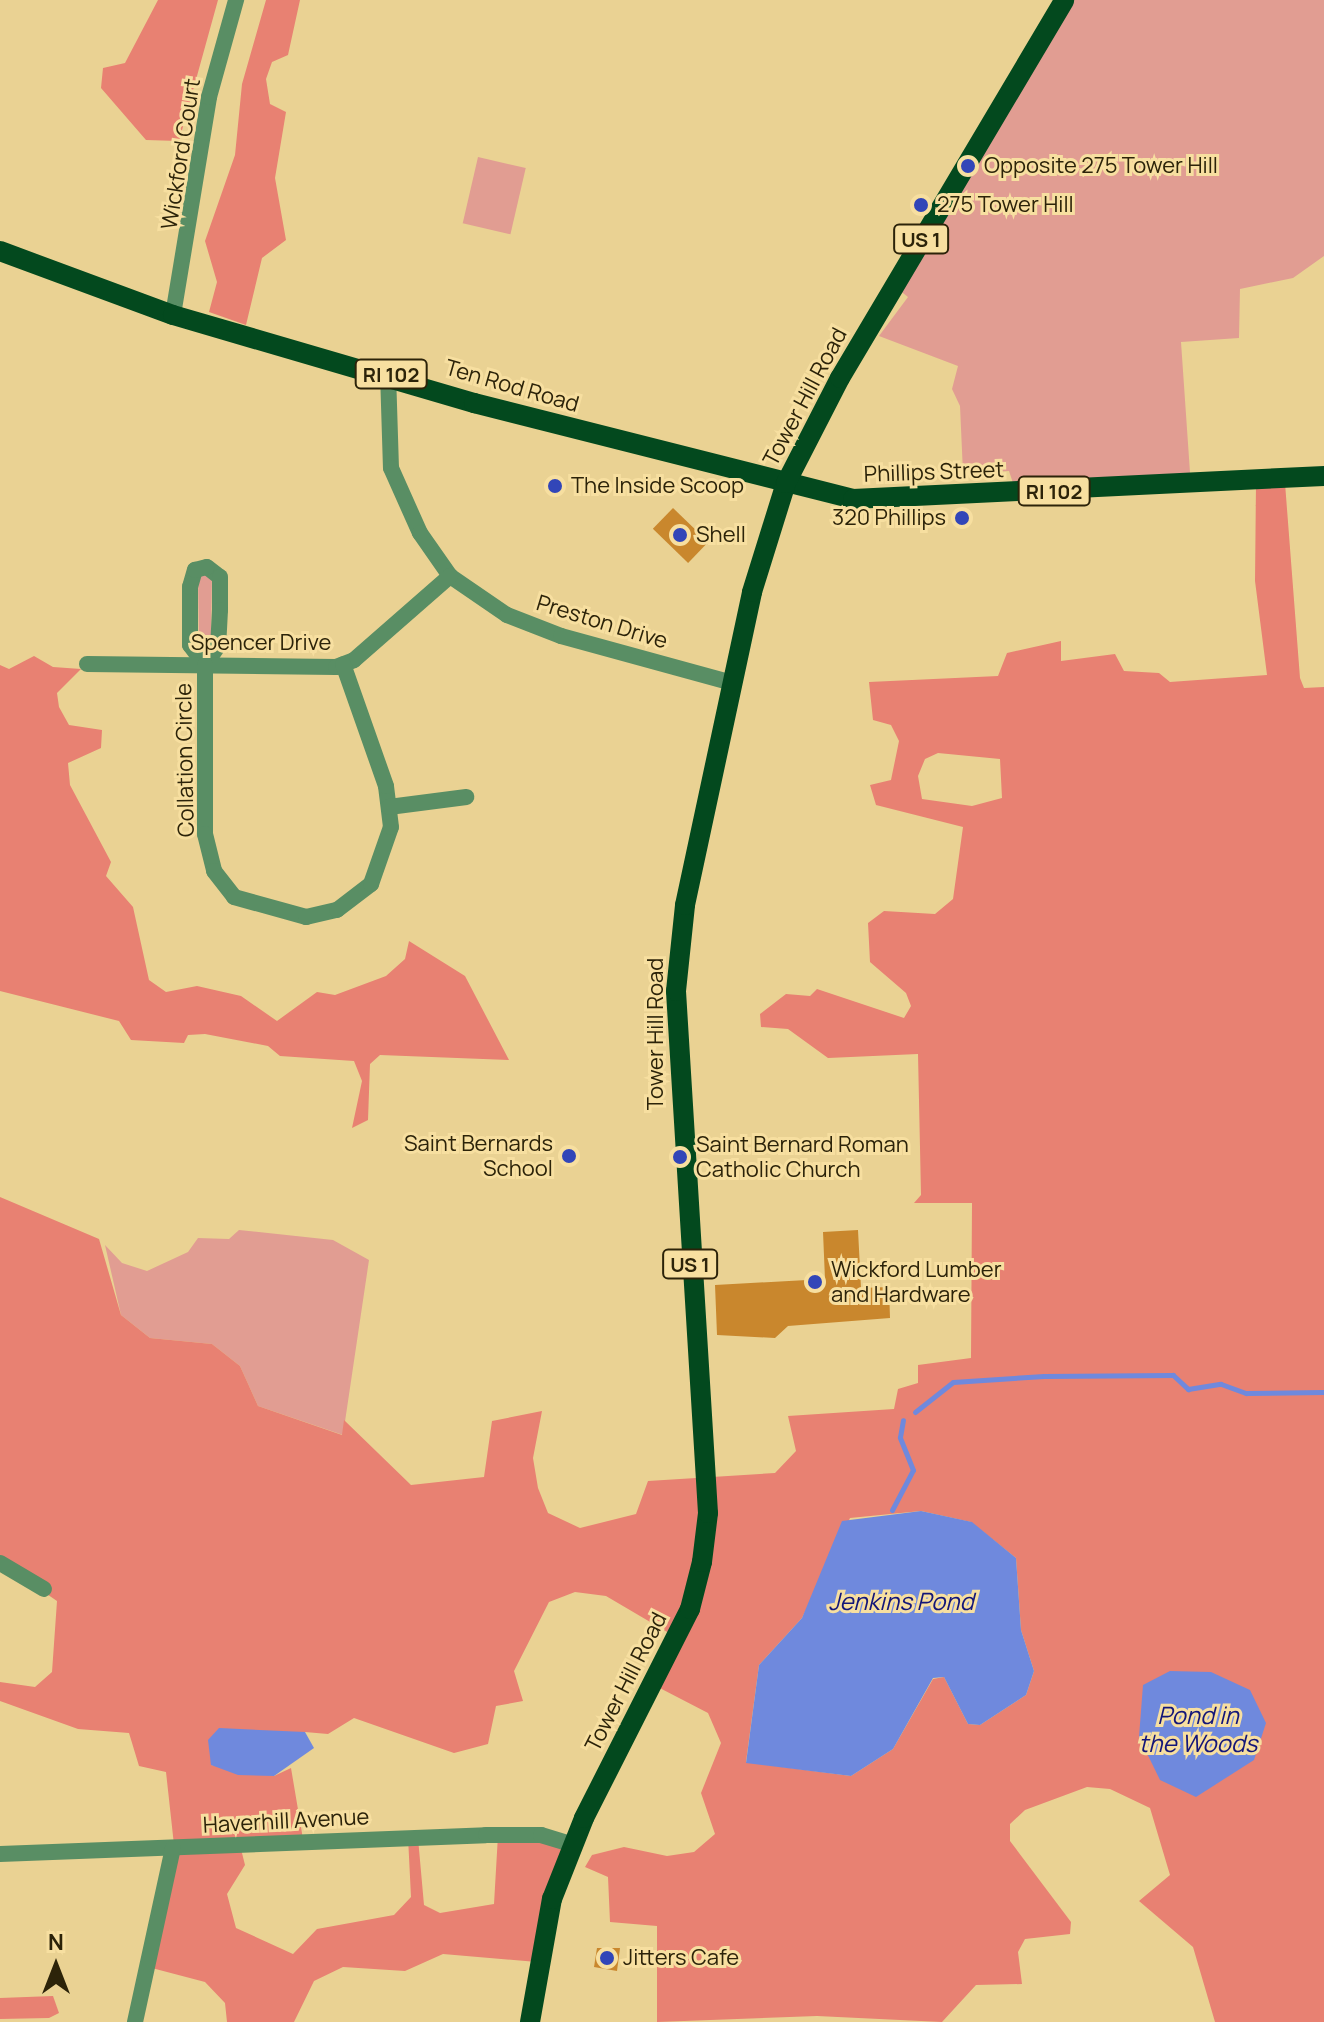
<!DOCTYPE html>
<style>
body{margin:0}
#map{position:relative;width:1324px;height:2022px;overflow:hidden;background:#ead293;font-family:Manrope,sans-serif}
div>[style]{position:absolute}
.green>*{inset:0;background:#e19d92;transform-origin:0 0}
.forest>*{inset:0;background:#e88172}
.water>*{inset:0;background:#6f89dd}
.stream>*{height:5px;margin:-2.5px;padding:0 2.5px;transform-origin:2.5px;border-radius:2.5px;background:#6f89dd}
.building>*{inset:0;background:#c9872d;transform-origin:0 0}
.street>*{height:16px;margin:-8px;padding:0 8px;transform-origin:8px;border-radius:8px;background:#598e64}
.primary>*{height:20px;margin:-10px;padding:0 10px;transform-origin:10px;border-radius:10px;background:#03491e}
.dots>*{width:22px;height:22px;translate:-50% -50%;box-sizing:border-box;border:4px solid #f7dfa0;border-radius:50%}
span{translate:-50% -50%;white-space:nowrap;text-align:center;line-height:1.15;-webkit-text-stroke:6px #f7dfa0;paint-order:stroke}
.shield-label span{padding:2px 6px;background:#f7dfa0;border:2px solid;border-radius:6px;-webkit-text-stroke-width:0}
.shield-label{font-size:20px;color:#2c2309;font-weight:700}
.street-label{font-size:22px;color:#2c2309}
.poi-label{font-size:22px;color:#2c2309}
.left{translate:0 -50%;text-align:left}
.right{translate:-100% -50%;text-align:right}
.water-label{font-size:24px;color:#131679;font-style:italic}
.north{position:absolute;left:16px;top:1926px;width:80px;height:80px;-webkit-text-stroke:6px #f7dfa0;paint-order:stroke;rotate:0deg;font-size:22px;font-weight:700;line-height:32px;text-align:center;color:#2c2309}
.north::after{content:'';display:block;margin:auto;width:28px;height:36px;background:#2c2309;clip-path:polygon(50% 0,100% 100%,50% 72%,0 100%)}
</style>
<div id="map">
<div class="green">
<i style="clip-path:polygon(1062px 0,1324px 0,1324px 256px,1293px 278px,1240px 289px,1239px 338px,1181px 342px,1191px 487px,1017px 495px,1009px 471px,963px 473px,960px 406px,952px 389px,958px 366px,879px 336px,908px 297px,894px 286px)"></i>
<i style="left:478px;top:157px;width:49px;height:68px;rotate:13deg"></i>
<i style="clip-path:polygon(212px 573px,211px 638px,199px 646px,198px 575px)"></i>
<i style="clip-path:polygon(239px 1230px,333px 1240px,369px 1260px,343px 1435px,258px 1406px,240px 1366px,212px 1344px,150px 1338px,121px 1315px,105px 1245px,122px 1263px,147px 1271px,188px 1252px,198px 1238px,229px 1239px)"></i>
</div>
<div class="forest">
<i style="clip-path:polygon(158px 0,218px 0,179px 141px,146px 140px,101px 88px,103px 68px,125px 63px)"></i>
<i style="clip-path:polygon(266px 0,300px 0,288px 55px,272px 62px,266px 79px,270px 104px,286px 112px,275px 178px,286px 240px,262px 258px,246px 325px,209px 312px,217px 282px,205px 241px,235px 155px,242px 84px)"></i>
<i style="clip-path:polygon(evenodd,1285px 483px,1300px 678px,1304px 688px,1324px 687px,1324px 2022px,1215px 2022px,1193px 1947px,1139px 1901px,1170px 1875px,1150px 1808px,1110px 1789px,1087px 1787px,1025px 1810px,1010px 1824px,1010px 1841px,1071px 1922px,1070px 1934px,1025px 1939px,1018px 1952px,1022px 1984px,976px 1985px,942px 2022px,817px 2016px,657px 2022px,657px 1926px,610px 1922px,608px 1877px,585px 1867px,592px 1855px,624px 1847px,667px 1856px,694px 1852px,715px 1834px,701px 1793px,721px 1743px,708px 1713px,652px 1684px,674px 1636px,606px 1596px,575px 1592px,549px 1602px,514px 1671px,523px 1701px,496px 1706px,488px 1744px,454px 1753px,354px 1718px,328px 1734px,305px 1732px,211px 1765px,274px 1776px,291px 1768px,303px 1839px,240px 1845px,245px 1865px,227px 1894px,236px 1928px,293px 1954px,317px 1929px,394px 1915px,411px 1897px,408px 1837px,418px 1838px,424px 1905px,440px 1913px,494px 1904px,498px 1835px,571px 1843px,537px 1962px,443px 1954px,405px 1971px,343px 1967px,314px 1981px,294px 2022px,227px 2022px,225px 2003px,205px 1982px,148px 1967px,174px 1845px,166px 1772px,139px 1766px,129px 1733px,78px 1729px,0 1701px,0 1682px,35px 1687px,52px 1672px,57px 1601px,0 1562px,0 1197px,99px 1239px,121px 1315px,150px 1338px,212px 1344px,240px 1366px,258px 1406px,342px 1435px,344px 1420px,411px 1485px,484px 1477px,492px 1421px,542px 1411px,533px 1458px,538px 1488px,548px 1513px,580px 1528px,636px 1514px,648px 1481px,775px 1473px,796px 1451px,788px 1416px,894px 1409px,898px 1389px,918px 1383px,918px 1365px,971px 1358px,972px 1203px,914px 1203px,921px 1195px,918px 1054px,828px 1058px,788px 1029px,761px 1027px,760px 1014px,786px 994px,810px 996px,817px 989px,904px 1018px,911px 1006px,906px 993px,870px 962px,868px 923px,884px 911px,935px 914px,953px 899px,963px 827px,876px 805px,870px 785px,891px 780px,899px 741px,891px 725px,873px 720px,869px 682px,998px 676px,1007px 653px,1061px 641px,1061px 661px,1115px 654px,1124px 671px,1159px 673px,1170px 682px,1267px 675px,1255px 581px,1256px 484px,1285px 483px,938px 753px,1000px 759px,1002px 798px,972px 806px,922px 799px,918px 776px,925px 759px,938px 753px,1285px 483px,921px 1511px,971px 1522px,1016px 1558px,1021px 1630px,1034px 1671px,1026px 1695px,980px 1725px,968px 1724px,944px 1677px,933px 1679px,893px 1749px,851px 1776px,746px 1762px,759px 1665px,802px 1618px,850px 1518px,921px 1511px)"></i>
<i style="clip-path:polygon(34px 656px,53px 667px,81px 669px,57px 693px,59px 707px,69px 725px,102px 730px,101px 748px,68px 763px,70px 785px,111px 862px,106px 876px,133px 907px,149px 980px,166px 992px,197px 986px,241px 996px,277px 1021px,317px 992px,335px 995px,386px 976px,405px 959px,409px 941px,465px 976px,509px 1060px,380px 1055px,370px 1064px,368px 1120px,352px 1128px,362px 1081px,354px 1061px,280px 1056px,268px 1046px,205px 1034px,188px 1035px,184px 1043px,131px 1040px,119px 1021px,0 991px,0 665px,9px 669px)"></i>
<i style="clip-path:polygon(53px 1996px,59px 2013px,49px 2018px,0 2019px,0 1998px)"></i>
</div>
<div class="water">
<i style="clip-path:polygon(921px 1511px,972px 1522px,1016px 1558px,1021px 1630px,1034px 1671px,1026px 1695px,980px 1725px,968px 1724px,944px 1677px,933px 1678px,893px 1749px,851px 1776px,746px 1763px,759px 1665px,802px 1618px,842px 1521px)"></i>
<i style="clip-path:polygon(1170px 1671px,1211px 1672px,1250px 1690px,1266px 1723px,1254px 1760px,1196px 1797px,1160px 1780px,1139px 1737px,1143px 1685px)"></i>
<i style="clip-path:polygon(219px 1728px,305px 1732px,314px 1748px,274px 1776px,238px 1775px,211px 1765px,208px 1740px)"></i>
</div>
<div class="stream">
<i style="left:915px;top:1412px;width:48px;rotate:-38.3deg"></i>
<i style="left:953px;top:1382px;width:91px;rotate:-3.8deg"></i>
<i style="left:1044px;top:1376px;width:129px;rotate:-0.4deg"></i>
<i style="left:1173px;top:1375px;width:21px;rotate:43deg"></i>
<i style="left:1188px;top:1389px;width:33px;rotate:-9deg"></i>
<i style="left:1221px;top:1384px;width:27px;rotate:20deg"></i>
<i style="left:1246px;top:1393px;width:78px;rotate:-0.7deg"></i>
<i style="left:892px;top:1510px;width:45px;rotate:-62.3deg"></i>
<i style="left:913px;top:1470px;width:35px;rotate:-112deg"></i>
<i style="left:900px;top:1437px;width:17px;rotate:-80deg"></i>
</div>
<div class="building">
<i style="left:673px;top:508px;width:49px;height:29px;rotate:44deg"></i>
<i style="clip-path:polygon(858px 1230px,861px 1288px,889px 1287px,890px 1318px,788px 1326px,775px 1338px,717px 1335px,715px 1285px,825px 1279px,823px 1232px)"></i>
<i style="clip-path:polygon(597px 1948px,620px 1948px,617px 1971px,594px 1967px)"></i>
</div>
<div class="street">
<i style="left:173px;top:315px;width:221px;rotate:-80.6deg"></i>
<i style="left:209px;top:97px;width:101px;rotate:-74.4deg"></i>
<i style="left:388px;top:373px;width:95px;rotate:88.2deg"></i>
<i style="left:391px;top:468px;width:71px;rotate:66deg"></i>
<i style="left:420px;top:533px;width:52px;rotate:55.1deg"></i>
<i style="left:450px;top:576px;width:69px;rotate:34.4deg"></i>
<i style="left:507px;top:615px;width:58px;rotate:21.3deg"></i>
<i style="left:561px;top:636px;width:174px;rotate:15.3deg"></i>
<i style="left:207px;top:567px;width:16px;rotate:38deg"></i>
<i style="left:220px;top:577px;width:33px;rotate:90deg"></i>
<i style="left:220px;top:610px;width:36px;rotate:93deg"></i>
<i style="left:218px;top:646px;width:23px;rotate:124deg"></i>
<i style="left:205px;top:665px;width:25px;rotate:-127deg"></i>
<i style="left:190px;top:645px;width:58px;rotate:-90deg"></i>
<i style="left:190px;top:587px;width:18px;rotate:-74deg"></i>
<i style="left:195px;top:570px;width:12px;rotate:-14deg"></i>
<i style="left:87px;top:664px;width:249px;rotate:0.7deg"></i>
<i style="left:336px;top:667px;width:19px;rotate:-21deg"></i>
<i style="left:354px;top:660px;width:128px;rotate:-41.2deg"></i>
<i style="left:205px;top:665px;width:169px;rotate:90deg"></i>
<i style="left:205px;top:834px;width:38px;rotate:76deg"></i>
<i style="left:214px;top:871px;width:33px;rotate:52deg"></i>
<i style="left:234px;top:897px;width:75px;rotate:15.5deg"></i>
<i style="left:306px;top:917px;width:32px;rotate:-13deg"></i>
<i style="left:337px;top:910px;width:43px;rotate:-37.4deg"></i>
<i style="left:371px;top:884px;width:60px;rotate:-70.7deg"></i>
<i style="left:391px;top:827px;width:41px;rotate:-97deg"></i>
<i style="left:386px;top:786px;width:129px;rotate:-109.4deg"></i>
<i style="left:389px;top:807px;width:78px;rotate:-7.4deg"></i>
<i style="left:0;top:1563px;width:51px;rotate:30.6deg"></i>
<i style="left:0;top:1854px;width:486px;rotate:-2.2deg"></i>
<i style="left:486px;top:1835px;width:55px"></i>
<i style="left:541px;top:1835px;width:34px;rotate:17deg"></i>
<i style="left:135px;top:2022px;width:178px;rotate:-77.7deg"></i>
</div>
<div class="primary">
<i style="left:0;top:251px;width:184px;rotate:20.3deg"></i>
<i style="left:173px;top:315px;width:314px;rotate:16.3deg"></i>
<i style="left:474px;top:403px;width:391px;rotate:14.2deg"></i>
<i style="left:853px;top:499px;width:472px;rotate:-2.8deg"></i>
<i style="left:530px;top:2022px;width:125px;rotate:-79.9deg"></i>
<i style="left:552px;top:1899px;width:87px;rotate:-68.4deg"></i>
<i style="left:584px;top:1818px;width:234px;rotate:-63.1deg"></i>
<i style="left:690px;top:1609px;width:49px;rotate:-75.7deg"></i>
<i style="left:702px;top:1562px;width:49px;rotate:-83deg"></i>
<i style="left:708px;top:1513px;width:523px;rotate:-93.51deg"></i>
<i style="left:676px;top:991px;width:86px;rotate:-84deg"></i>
<i style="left:685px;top:905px;width:320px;rotate:-77.9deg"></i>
<i style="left:752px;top:592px;width:114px;rotate:-72.7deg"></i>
<i style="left:786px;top:483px;width:118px;rotate:-62.8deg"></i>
<i style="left:840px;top:378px;width:439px;rotate:-59.3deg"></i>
</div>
<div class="dots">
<i style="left:968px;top:166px;background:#3246b8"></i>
<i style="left:921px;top:205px;background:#3246b8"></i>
<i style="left:555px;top:486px;background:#3246b8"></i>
<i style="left:962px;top:518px;background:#3246b8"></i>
<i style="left:680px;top:535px;background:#3246b8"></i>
<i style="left:569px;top:1156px;background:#3246b8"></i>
<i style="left:680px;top:1157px;background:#3246b8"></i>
<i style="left:815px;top:1282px;background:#3246b8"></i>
<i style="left:607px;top:1958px;background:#3246b8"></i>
</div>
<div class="shield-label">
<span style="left:921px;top:239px">US 1</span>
<span style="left:391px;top:374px">RI 102</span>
<span style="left:1054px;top:491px">RI 102</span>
<span style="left:690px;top:1264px">US 1</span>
</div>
<div class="street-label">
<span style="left:181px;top:154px;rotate:-81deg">Wickford Court</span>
<span style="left:512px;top:386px;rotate:16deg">Ten Rod Road</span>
<span style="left:805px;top:397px;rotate:-62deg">Tower Hill Road</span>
<span style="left:934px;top:472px;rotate:-2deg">Phillips Street</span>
<span style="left:602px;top:622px;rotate:17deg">Preston Drive</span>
<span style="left:261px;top:643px">Spencer Drive</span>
<span style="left:185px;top:760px;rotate:-91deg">Collation Circle</span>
<span style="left:656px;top:1034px;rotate:-90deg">Tower Hill Road</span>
<span style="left:626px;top:1682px;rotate:-63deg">Tower Hill Road</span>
<span style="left:286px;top:1821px;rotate:-3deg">Haverhill Avenue</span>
</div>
<div class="poi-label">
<span class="left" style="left:984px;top:166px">Opposite 275 Tower Hill</span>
<span class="left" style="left:937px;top:205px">275 Tower Hill</span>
<span class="left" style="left:571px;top:486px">The Inside Scoop</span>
<span class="right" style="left:946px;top:518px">320 Phillips</span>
<span class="left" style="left:696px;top:535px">Shell</span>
<span class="right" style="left:553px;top:1156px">Saint Bernards<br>School</span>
<span class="left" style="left:696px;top:1157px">Saint Bernard Roman<br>Catholic Church</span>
<span class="left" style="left:831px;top:1282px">Wickford Lumber<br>and Hardware</span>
<span class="left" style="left:623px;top:1958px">Jitters Cafe</span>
</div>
<div class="water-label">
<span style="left:901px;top:1601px">Jenkins Pond</span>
<span style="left:1198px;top:1729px">Pond in<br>the Woods</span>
</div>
<div class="north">N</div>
</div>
